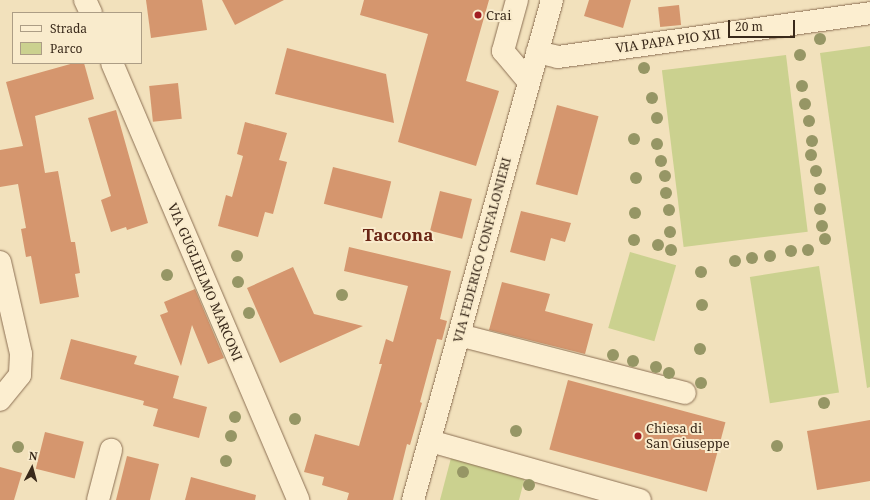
<!DOCTYPE html>
<style>
body{margin:0}
#map{position:relative;width:870px;height:500px;overflow:hidden;background:#f2e1bc;font-family:"Noto Serif",serif}
div>[style]{position:absolute}
.green>*{inset:0;background:#cbd18f;transform-origin:0 0}
.building>*{inset:0;background:#d5966e;transform-origin:0 0}
.roads{filter:drop-shadow(0 0 1px #8c7054) drop-shadow(0 0 1px #8c7054)}
.minor>*{height:22px;margin:-11px;padding:0 11px;transform-origin:11px;border-radius:11px;background:#fceed0}
.trees>*{width:12px;height:12px;margin:-6px;border-radius:50%;background:#969665}
.dots>*{width:11px;height:11px;translate:-50% -50%;box-sizing:border-box;border:2px solid #f9ebcc;border-radius:50%}
span{translate:-50% -50%;white-space:nowrap;text-align:center;line-height:1.15;-webkit-text-stroke:4px #f9ebcc;paint-order:stroke}
.poi-label{font-size:13px;color:#39291a}
.left{translate:0 -50%;text-align:left}
.street-label{font-size:13px;color:#39291a}
.district-label{font-size:17px;color:#6a2515;font-weight:700}
.legend{position:absolute;left:12px;top:12px;width:130px;height:52px;box-sizing:border-box;background:#f9ebcc;border:1px solid #ac9d85;margin:0;padding:5px 7px;list-style:none;font-size:12px;color:#39291a}
.legend li{display:flex;align-items:center;gap:8px;height:20px}
.legend b{width:20px;border:1px solid #ac9d85}
.north{position:absolute;left:12px;top:448px;width:40px;height:40px;-webkit-text-stroke:3px #f9ebcc;paint-order:stroke;rotate:6deg;font-size:11px;font-weight:700;line-height:16px;text-align:center;color:#39291a}
.north::after{content:'';display:block;margin:auto;width:14px;height:18px;background:#39291a;clip-path:polygon(50% 0,100% 100%,50% 72%,0 100%)}
.scale{position:absolute;left:728px;top:20px;width:67px;height:18px;box-sizing:border-box;border:2px solid #39291a;border-top:0;padding-left:5px;font-size:12px;line-height:14px;white-space:nowrap;color:#39291a;-webkit-text-stroke:3px #f9ebcc;paint-order:stroke}
</style>
<div id="map">
<div class="green">
<i style="clip-path:polygon(870px 46px,870px 387px,867px 388px,820px 53px)"></i>
<i style="left:786px;top:55px;width:178px;height:125px;rotate:83deg"></i>
<i style="left:630px;top:252px;width:48px;height:79px;rotate:16deg"></i>
<i style="left:819px;top:266px;width:128px;height:70px;rotate:81deg"></i>
<i style="clip-path:polygon(451px 458px,525px 477px,519px 500px,440px 500px)"></i>
</div>
<div class="building">
<i style="clip-path:polygon(146px 0,202px 0,207px 30px,151px 38px)"></i>
<i style="clip-path:polygon(222px 0,284px 0,235px 25px)"></i>
<i style="clip-path:polygon(364px 0,489px 0,466px 81px,499px 91px,476px 166px,398px 142px,428px 34px,360px 15px)"></i>
<i style="clip-path:polygon(589px 0,631px 0,623px 28px,584px 16px)"></i>
<i style="left:679px;top:5px;width:20px;height:21px;rotate:84deg"></i>
<i style="clip-path:polygon(287px 48px,386px 74px,394px 123px,275px 94px)"></i>
<i style="clip-path:polygon(74px 63px,84px 63px,94px 99px,35px 116px,45px 173px,58px 171px,71px 242px,75px 242px,80px 273px,75px 274px,79px 297px,40px 304px,31px 256px,26px 257px,21px 229px,26px 228px,18px 184px,0 187px,0 150px,23px 146px,6px 82px)"></i>
<i style="left:178px;top:83px;width:36px;height:29px;rotate:84deg"></i>
<i style="left:557px;top:105px;width:43px;height:82px;rotate:15deg"></i>
<i style="clip-path:polygon(116px 110px,148px 223px,127px 230px,126px 227px,111px 232px,101px 200px,111px 196px,88px 118px)"></i>
<i style="clip-path:polygon(245px 122px,287px 133px,279px 160px,287px 162px,273px 214px,265px 212px,258px 237px,218px 226px,226px 195px,232px 197px,243px 156px,237px 154px)"></i>
<i style="left:333px;top:167px;width:60px;height:38px;rotate:14deg"></i>
<i style="left:440px;top:191px;width:33px;height:41px;rotate:14deg"></i>
<i style="clip-path:polygon(521px 211px,571px 223px,565px 242px,551px 238px,545px 261px,510px 252px)"></i>
<i style="clip-path:polygon(349px 247px,451px 271px,440px 319px,447px 321px,442px 340px,437px 339px,420px 402px,422px 403px,410px 445px,407px 444px,393px 500px,347px 500px,349px 493px,322px 485px,324px 477px,304px 472px,315px 434px,359px 446px,382px 364px,379px 364px,386px 339px,393px 342px,408px 286px,344px 271px)"></i>
<i style="clip-path:polygon(293px 267px,314px 314px,363px 326px,280px 363px,247px 288px)"></i>
<i style="clip-path:polygon(502px 282px,550px 294px,545px 311px,593px 324px,585px 354px,489px 330px)"></i>
<i style="clip-path:polygon(195px 289px,224px 358px,208px 364px,192px 325px,181px 366px,160px 315px,168px 312px,164px 302px)"></i>
<i style="clip-path:polygon(71px 339px,137px 356px,134px 364px,179px 376px,173px 398px,207px 407px,199px 438px,153px 426px,158px 409px,143px 405px,144px 401px,60px 379px)"></i>
<i style="left:568px;top:380px;width:163px;height:72px;rotate:15deg"></i>
<i style="clip-path:polygon(870px 420px,870px 481px,817px 490px,807px 431px)"></i>
<i style="left:45px;top:432px;width:40px;height:38px;rotate:14deg"></i>
<i style="clip-path:polygon(127px 456px,159px 464px,150px 500px,116px 500px)"></i>
<i style="clip-path:polygon(0 467px,22px 473px,14px 500px,0 500px)"></i>
<i style="clip-path:polygon(191px 477px,256px 495px,255px 500px,185px 500px)"></i>
</div>
<div class="roads">
<div class="minor">
<i style="left:85px;top:0;width:14px;rotate:65deg"></i>
<i style="left:517px;top:0;width:53px;rotate:105.4deg"></i>
<i style="left:503px;top:51px;width:40px;rotate:50deg"></i>
<i style="left:537px;top:52px;width:22px;rotate:13deg"></i>
<i style="left:558px;top:57px;width:315px;rotate:-8deg"></i>
<i style="left:112px;top:63px;width:475px;rotate:66.9deg"></i>
<i style="left:0;top:262px;width:94px;rotate:77.1deg"></i>
<i style="left:21px;top:354px;width:21px;rotate:93deg"></i>
<i style="left:20px;top:375px;width:32px;rotate:129deg"></i>
<i style="left:459px;top:335px;width:233px;rotate:14.4deg"></i>
<i style="left:430px;top:441px;width:218px;rotate:15.7deg"></i>
<i style="left:98px;top:500px;width:52px;rotate:-75.4deg"></i>
<i style="left:413px;top:500px;width:519px;rotate:-74.46deg"></i>
</div>
</div>
<div class="trees">
<i style="left:820px;top:39px"></i>
<i style="left:800px;top:55px"></i>
<i style="left:644px;top:68px"></i>
<i style="left:802px;top:86px"></i>
<i style="left:652px;top:98px"></i>
<i style="left:805px;top:104px"></i>
<i style="left:657px;top:118px"></i>
<i style="left:809px;top:121px"></i>
<i style="left:634px;top:139px"></i>
<i style="left:812px;top:141px"></i>
<i style="left:657px;top:144px"></i>
<i style="left:811px;top:155px"></i>
<i style="left:661px;top:161px"></i>
<i style="left:816px;top:171px"></i>
<i style="left:665px;top:176px"></i>
<i style="left:636px;top:178px"></i>
<i style="left:820px;top:189px"></i>
<i style="left:666px;top:193px"></i>
<i style="left:820px;top:209px"></i>
<i style="left:669px;top:210px"></i>
<i style="left:635px;top:213px"></i>
<i style="left:822px;top:226px"></i>
<i style="left:670px;top:232px"></i>
<i style="left:825px;top:239px"></i>
<i style="left:634px;top:240px"></i>
<i style="left:658px;top:245px"></i>
<i style="left:671px;top:250px"></i>
<i style="left:808px;top:250px"></i>
<i style="left:791px;top:251px"></i>
<i style="left:237px;top:256px"></i>
<i style="left:770px;top:256px"></i>
<i style="left:752px;top:258px"></i>
<i style="left:735px;top:261px"></i>
<i style="left:701px;top:272px"></i>
<i style="left:167px;top:275px"></i>
<i style="left:238px;top:282px"></i>
<i style="left:342px;top:295px"></i>
<i style="left:702px;top:305px"></i>
<i style="left:249px;top:313px"></i>
<i style="left:700px;top:349px"></i>
<i style="left:613px;top:355px"></i>
<i style="left:633px;top:361px"></i>
<i style="left:656px;top:367px"></i>
<i style="left:669px;top:373px"></i>
<i style="left:701px;top:383px"></i>
<i style="left:824px;top:403px"></i>
<i style="left:235px;top:417px"></i>
<i style="left:295px;top:419px"></i>
<i style="left:516px;top:431px"></i>
<i style="left:231px;top:436px"></i>
<i style="left:777px;top:446px"></i>
<i style="left:18px;top:447px"></i>
<i style="left:226px;top:461px"></i>
<i style="left:463px;top:472px"></i>
<i style="left:529px;top:485px"></i>
</div>
<div class="dots">
<i style="left:478px;top:15px;background:#a11d21"></i>
<i style="left:638px;top:436px;background:#a11d21"></i>
</div>
<div class="poi-label">
<span class="left" style="left:486px;top:15px">Crai</span>
<span class="left" style="left:646px;top:436px">Chiesa di<br>San Giuseppe</span>
</div>
<div class="street-label">
<span style="left:668px;top:41px;rotate:-8deg">VIA PAPA PIO XII</span>
<span style="left:482px;top:250px;rotate:-75deg">VIA FEDERICO CONFALONIERI</span>
<span style="left:205px;top:282px;rotate:67deg">VIA GUGLIELMO MARCONI</span>
</div>
<div class="district-label">
<span style="left:398px;top:235px">Taccona</span>
</div>
<ul class="legend">
<li><b style="height:5px;background:#fceed0"></b>Strada</li>
<li><b style="height:11px;background:#cbd18f"></b>Parco</li>
</ul>
<div class="north">N</div>
<div class="scale">20 m</div>
</div>
